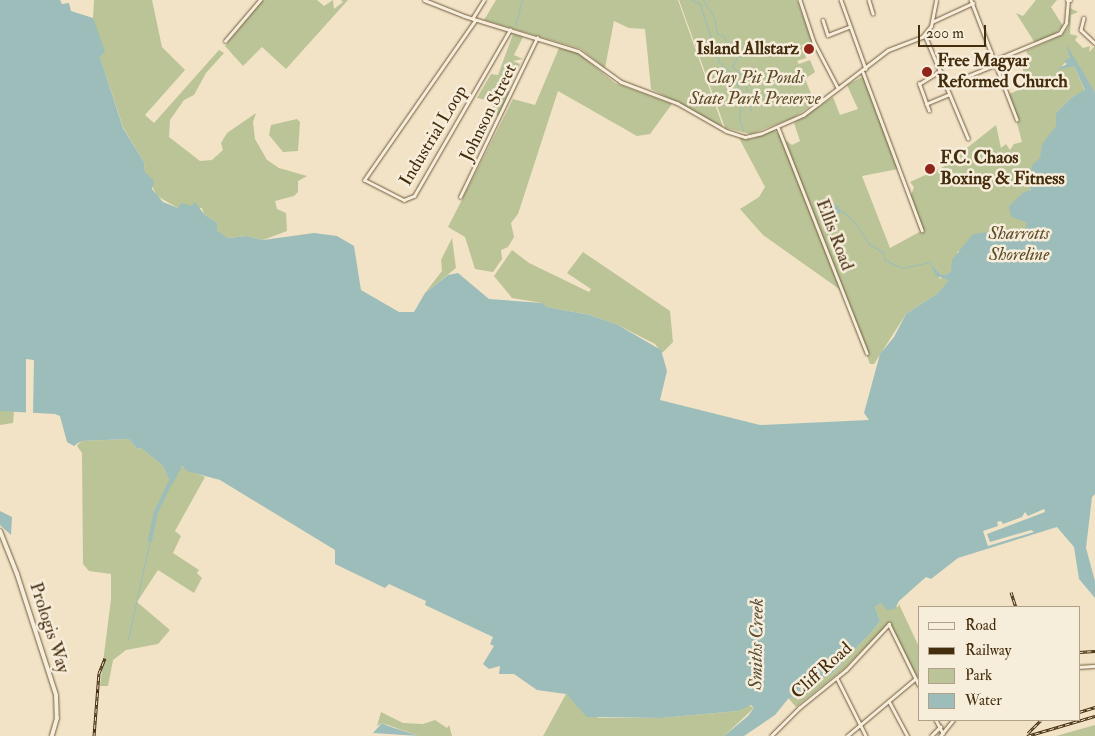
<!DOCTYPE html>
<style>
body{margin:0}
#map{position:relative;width:1095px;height:736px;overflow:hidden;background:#f2e3c7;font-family:"IM FELL Double Pica",serif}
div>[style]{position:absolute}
.green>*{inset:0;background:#bac496}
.water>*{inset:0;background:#9cbdba}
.pier>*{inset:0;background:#f2e3c7}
.stream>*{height:1px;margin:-0.5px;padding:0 0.5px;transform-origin:0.5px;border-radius:0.5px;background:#9cbdba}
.river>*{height:4px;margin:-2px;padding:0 2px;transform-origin:2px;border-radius:2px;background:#9cbdba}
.roads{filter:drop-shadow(0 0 1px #705a3c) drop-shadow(0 0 1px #705a3c)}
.minor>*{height:2.5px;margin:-1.25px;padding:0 1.25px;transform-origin:1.25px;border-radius:1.25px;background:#f7eddb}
.tertiary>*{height:3px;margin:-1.5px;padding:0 1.5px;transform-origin:1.5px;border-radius:1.5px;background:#f7eddb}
.secondary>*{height:4px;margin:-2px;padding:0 2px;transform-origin:2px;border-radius:2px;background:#f7eddb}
.rail>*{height:3px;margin-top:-1.5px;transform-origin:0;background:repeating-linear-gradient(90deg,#f7eddb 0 4px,#442d0d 0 8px);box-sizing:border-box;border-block:1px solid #442d0d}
.dots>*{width:14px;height:14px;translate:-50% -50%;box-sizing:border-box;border:2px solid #f7eddb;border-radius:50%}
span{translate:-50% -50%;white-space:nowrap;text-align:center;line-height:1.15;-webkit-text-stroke:5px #f7eddb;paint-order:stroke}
.poi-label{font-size:18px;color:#442d0d;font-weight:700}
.right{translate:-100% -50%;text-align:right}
.left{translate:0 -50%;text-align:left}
.park-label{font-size:18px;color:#5c4b28;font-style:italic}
.street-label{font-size:18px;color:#442d0d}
.water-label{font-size:19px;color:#5a5138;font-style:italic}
.legend{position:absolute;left:918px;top:606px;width:162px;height:115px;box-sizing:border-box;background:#f7eddb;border:1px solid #afa089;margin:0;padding:6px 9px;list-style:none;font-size:15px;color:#442d0d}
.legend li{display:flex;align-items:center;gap:10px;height:25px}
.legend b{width:25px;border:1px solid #afa089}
.scale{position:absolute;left:918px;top:25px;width:68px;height:22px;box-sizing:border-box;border:2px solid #442d0d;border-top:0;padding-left:6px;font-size:15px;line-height:18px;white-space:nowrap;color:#442d0d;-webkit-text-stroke:4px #f7eddb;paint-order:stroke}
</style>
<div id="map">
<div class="green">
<i style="clip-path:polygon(94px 0,152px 0,162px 47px,185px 70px,145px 115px,154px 123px,219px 50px,224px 53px,206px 73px,194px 95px,184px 100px,170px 120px,169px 137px,200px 161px,212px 160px,223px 150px,221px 143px,227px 133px,256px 113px,253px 122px,255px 139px,267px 160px,279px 168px,307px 176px,298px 181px,298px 192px,294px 196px,275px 201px,277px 209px,286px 213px,287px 231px,263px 240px,246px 236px,228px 238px,217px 230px,217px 223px,204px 214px,202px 208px,178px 208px,157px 196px,145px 172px,144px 162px,123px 127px,100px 57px,93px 18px)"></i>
<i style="clip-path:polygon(263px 0,317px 0,324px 6px,333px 0,334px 9px,343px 2px,341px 0,348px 0,286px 69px,262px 47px,243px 66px,225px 46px)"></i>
<i style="clip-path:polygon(496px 0,678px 0,723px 127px,651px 89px,645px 29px,629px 28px,614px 21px,605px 68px,581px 49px,484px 20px)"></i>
<i style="clip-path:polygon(679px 0,797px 0,812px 42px,802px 45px,806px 58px,797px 61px,799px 64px,810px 60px,815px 72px,805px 79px,815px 103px,793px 118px,751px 134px,725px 128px)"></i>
<i style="clip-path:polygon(1036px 0,1057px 0,1051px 7px,1063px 26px,1054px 35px,1035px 43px,1016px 13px,1023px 16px)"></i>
<i style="clip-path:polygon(1070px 8px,1078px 12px,1071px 15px,1070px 34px,1078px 36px,1075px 40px,1083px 48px,1090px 46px,1089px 52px,1095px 46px,1095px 92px,1068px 49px,1070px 58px,1062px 66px,1074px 66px,1085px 91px,1071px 98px,1056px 113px,1057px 126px,1043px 144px,1035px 185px,1023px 197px,1069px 246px,958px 251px,951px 271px,946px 275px,941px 275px,930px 262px,940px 279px,955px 271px,957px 261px,959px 258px,961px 261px,958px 270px,938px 293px,906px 314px,874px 364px,870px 364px,785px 140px,792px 145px,800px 141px,794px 123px,833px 97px,840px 115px,858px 109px,847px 85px,864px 76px,898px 169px,862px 176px,890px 248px,923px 230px,911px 195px,914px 187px,910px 182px,943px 167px,996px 125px,1001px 148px,1006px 144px,1010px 150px,1014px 144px,1022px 142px,1009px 94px,1023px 88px,1026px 79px,1021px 64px,1030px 60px,1026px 51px,1062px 35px,1068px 27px)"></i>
<i style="clip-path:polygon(513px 34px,523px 37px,514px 55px,523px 59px,513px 61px,520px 64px,513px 77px,508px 76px,503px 91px,510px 92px,498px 117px,491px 101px,477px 98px,491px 74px,498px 75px)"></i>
<i style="clip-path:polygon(559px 48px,578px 53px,615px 83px,672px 104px,650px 134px,637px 136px,558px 91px,518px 214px,511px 223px,514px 237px,508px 247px,501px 250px,502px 259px,493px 272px,475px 269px,465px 237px,448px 227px,513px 99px,535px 105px)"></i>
<i style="clip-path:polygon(297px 119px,300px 122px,298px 151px,283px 152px,269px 135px,271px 125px)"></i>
<i style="clip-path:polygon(774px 130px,780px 135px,842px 291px,763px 235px,740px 209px,759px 197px,765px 187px,739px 138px,752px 139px)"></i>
<i style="clip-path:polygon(452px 238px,456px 268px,425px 293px,442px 271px,441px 260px)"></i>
<i style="clip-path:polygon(512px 250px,529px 263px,589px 292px,591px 289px,567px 273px,583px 252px,670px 311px,673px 342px,662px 353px,655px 344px,618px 325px,590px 315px,547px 307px,542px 303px,512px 298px,494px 276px)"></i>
<i style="clip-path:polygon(0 411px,14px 411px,13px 423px,0 425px)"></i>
<i style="clip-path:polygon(129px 439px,137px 449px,141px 448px,163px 466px,172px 484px,180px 466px,205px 477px,175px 531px,181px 536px,173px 553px,199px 570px,197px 573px,202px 578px,194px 593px,158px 570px,137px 602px,170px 630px,158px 644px,126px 650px,113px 660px,108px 686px,100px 686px,111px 599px,111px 574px,89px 571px,83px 564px,82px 453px,77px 446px,81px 441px)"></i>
<i style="clip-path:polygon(881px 603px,898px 607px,899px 604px,905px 617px,919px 647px,919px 681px,889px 623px,845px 668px,796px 707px,789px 699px,821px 676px,832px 674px,876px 627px,880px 620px,875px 607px)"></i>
<i style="clip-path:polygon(566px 694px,583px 711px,599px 718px,661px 718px,738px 711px,748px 705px,754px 708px,724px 736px,543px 736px)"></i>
<i style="clip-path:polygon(381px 712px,403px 723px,423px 724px,435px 720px,447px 728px,449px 725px,452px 736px,419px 736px,382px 723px,377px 726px)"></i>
<i style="clip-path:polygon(1095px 725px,1095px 736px,1056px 736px)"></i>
</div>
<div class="water">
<i style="clip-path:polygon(0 0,60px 0,62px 4px,69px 3px,71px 11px,93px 18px,105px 51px,100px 57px,123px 128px,144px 162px,145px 172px,154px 181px,152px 189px,163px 202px,178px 208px,181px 203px,192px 206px,195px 202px,204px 214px,217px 223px,217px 230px,228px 238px,246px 236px,263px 240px,314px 233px,337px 236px,354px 246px,361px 290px,399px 312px,414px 312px,425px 293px,448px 275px,458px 273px,489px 299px,542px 303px,547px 307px,590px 315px,618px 325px,661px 350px,667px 371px,660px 400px,760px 425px,869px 420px,864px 413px,880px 354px,894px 337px,906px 314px,938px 293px,949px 280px,936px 276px,930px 262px,941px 275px,946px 275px,951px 271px,952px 260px,973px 234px,1006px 230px,1019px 234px,1026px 231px,1026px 222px,1011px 217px,1009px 206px,1024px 192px,1031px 190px,1029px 183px,1032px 165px,1040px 158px,1042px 144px,1056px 126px,1056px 113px,1071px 98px,1085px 90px,1074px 66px,1056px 70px,1067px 64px,1064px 61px,1070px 58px,1066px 44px,1095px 92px,1095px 494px,1092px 497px,1086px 548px,1095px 581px,1095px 598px,1079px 579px,1074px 547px,1057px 527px,958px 558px,931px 579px,926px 577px,899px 601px,895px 609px,887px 610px,881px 603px,875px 607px,880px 620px,876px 627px,832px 674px,815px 680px,801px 694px,788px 699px,775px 715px,744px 736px,724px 736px,748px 716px,754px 708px,751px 705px,738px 711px,661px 718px,587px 717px,566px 694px,537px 690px,514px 674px,499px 674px,500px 666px,489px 669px,483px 664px,494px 646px,490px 644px,493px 637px,425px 605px,426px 601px,389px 584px,385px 588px,335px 564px,335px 550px,220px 480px,187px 471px,182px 466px,172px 485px,163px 466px,141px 448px,137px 449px,129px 439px,81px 441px,74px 446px,67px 442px,60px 416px,55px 414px,0 411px)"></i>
<i style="clip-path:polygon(825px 201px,837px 205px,841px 212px,834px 215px,822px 211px)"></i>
<i style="clip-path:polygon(0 511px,12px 517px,11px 535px,0 525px)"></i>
<i style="clip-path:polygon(382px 723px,388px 726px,419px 736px,373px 733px)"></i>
</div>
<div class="pier">
<i style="clip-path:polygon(26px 359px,34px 360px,33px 414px,26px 414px)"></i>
<i style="clip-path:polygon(1044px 509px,1045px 512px,987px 534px,990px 542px,1031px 530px,1034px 532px,988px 546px,983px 531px,998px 526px,997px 522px,1001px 521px,1003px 524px,1022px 517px,1025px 512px,1028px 516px)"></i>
</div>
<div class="stream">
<i style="left:691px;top:0;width:10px;rotate:24deg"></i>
<i style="left:700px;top:4px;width:61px;rotate:71.9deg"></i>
<i style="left:719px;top:62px;width:15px;rotate:42deg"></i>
<i style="left:730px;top:72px;width:25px;rotate:61deg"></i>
<i style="left:742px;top:94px;width:23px;rotate:97deg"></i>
<i style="left:739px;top:117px;width:15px;rotate:74deg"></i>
<i style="left:703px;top:0;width:20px;rotate:57deg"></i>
<i style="left:714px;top:17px;width:17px;rotate:80deg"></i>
<i style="left:717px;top:34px;width:6px;rotate:9deg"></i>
<i style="left:723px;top:35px;width:16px;rotate:63deg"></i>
<i style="left:730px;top:49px;width:7px;rotate:16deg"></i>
<i style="left:737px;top:51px;width:5px;rotate:79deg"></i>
<i style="left:738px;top:56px;width:12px;rotate:121deg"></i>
<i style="left:732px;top:66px;width:17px;rotate:45deg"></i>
<i style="left:744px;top:78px;width:33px;rotate:78deg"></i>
<i style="left:515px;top:26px;width:27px;rotate:-75deg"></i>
<i style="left:841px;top:210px;width:16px;rotate:40deg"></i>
<i style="left:853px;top:220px;width:29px;rotate:56deg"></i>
<i style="left:869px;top:244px;width:16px;rotate:30deg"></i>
<i style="left:883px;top:252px;width:8px;rotate:76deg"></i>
<i style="left:885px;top:260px;width:19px;rotate:25deg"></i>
<i style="left:902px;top:268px;width:29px;rotate:-12deg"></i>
<i style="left:128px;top:639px;width:101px;rotate:-77.5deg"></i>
</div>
<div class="river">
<i style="left:150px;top:540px;width:29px;rotate:-78deg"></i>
<i style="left:156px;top:512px;width:37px;rotate:-64deg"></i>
</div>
<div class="roads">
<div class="minor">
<i style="left:800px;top:0;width:44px;rotate:71.6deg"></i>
<i style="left:814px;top:42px;width:52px;rotate:62.4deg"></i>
<i style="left:841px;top:0;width:73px;rotate:70.1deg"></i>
<i style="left:869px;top:0;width:14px;rotate:73deg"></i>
<i style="left:971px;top:0;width:128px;rotate:68.9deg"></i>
<i style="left:1084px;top:18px;width:12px;rotate:104deg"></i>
<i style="left:1081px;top:30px;width:19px;rotate:43deg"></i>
<i style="left:472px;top:19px;width:22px;rotate:-58deg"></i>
<i style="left:476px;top:20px;width:195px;rotate:124.8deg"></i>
<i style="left:365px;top:180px;width:44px;rotate:27.1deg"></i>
<i style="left:404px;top:200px;width:11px;rotate:-22deg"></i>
<i style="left:414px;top:196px;width:192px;rotate:-60deg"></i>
<i style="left:823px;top:20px;width:16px;rotate:72deg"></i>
<i style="left:828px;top:35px;width:22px;rotate:-21deg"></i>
<i style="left:932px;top:22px;width:45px;rotate:-24.9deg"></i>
<i style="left:925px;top:35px;width:112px;rotate:67.3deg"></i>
<i style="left:225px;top:41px;width:54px;rotate:-49.5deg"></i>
<i style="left:995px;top:60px;width:70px;rotate:-22.6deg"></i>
<i style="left:1060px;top:33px;width:12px;rotate:-59deg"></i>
<i style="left:1066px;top:23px;width:23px;rotate:-85deg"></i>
<i style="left:863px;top:72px;width:169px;rotate:69.5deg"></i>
<i style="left:946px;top:85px;width:55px;rotate:-22.4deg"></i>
<i style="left:926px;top:104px;width:25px;rotate:-23deg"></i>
<i style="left:929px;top:111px;width:29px;rotate:-110deg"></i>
<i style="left:919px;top:84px;width:25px;rotate:-32deg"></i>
<i style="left:778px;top:127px;width:243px;rotate:68.5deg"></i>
<i style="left:460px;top:197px;width:177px;rotate:-64.2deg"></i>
<i style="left:837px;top:678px;width:65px;rotate:63.4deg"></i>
<i style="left:889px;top:701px;width:40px;rotate:62deg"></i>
<i style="left:936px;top:720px;width:15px;rotate:62deg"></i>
<i style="left:771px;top:736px;width:40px;rotate:-45deg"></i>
<i style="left:799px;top:708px;width:60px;rotate:-39deg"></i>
<i style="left:846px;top:670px;width:63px;rotate:-46.9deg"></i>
<i style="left:889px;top:624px;width:68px;rotate:63.8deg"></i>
<i style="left:847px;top:736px;width:89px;rotate:-40deg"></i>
<i style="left:931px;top:736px;width:13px;rotate:-45deg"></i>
</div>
<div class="tertiary">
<i style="left:424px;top:0;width:43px;rotate:21.8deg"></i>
<i style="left:464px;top:16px;width:119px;rotate:17.1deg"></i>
<i style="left:578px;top:51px;width:53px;rotate:35.8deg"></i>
<i style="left:621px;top:82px;width:60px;rotate:20.6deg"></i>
<i style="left:677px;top:103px;width:56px;rotate:29.7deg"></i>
<i style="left:726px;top:131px;width:20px;rotate:18deg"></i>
<i style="left:745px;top:137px;width:17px;rotate:-13deg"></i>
<i style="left:762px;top:133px;width:45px;rotate:-23.7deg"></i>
<i style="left:803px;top:115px;width:107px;rotate:-37.4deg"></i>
<i style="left:888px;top:50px;width:36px;rotate:-21deg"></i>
<i style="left:922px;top:37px;width:14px;rotate:-51deg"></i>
<i style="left:931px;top:26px;width:26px;rotate:-79deg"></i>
<i style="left:1067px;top:0;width:3px"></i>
<i style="left:1079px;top:667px;width:16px;rotate:-4deg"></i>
<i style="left:940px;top:736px;width:21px;rotate:-51deg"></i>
</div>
<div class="secondary">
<i style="left:0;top:531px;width:46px;rotate:68.4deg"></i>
<i style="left:17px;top:574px;width:127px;rotate:72.1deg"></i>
<i style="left:56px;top:695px;width:23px;rotate:88deg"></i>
<i style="left:57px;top:718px;width:19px;rotate:106deg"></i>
</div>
</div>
<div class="rail">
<i style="left:1011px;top:592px;width:16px;rotate:72deg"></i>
<i style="left:1079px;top:652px;width:16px;rotate:-4deg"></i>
<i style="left:1079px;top:712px;width:17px;rotate:-17deg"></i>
<i style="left:1028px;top:733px;width:18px;rotate:-45deg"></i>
<i style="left:94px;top:736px;width:63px;rotate:-85.5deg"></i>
<i style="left:99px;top:673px;width:16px;rotate:-68deg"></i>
<i style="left:1027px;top:736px;width:71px;rotate:-16.4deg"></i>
</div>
<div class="dots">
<i style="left:809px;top:49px;background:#8f2418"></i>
<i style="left:927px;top:72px;background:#8f2418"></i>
<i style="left:930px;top:169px;background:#8f2418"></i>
</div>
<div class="poi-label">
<span class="right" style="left:799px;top:49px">Island Allstarz</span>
<span class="left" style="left:937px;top:72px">Free Magyar<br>Reformed Church</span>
<span class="left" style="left:940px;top:169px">F.C. Chaos<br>Boxing &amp; Fitness</span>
</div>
<div class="park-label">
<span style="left:755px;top:89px">Clay Pit Ponds<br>State Park Preserve</span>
<span style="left:1019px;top:245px">Sharrotts<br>Shoreline</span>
</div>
<div class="street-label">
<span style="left:489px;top:113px;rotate:-64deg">Johnson Street</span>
<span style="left:434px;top:136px;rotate:-59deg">Industrial Loop</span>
<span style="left:834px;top:235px;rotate:69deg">Ellis Road</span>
<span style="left:49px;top:628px;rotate:72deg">Prologis Way</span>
<span style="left:822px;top:671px;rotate:-42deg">Cliff Road</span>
</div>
<div class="water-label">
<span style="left:757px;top:644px;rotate:-89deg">Smiths Creek</span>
</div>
<ul class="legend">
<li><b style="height:6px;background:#f7eddb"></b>Road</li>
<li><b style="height:6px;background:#442d0d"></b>Railway</li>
<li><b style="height:14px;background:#bac496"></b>Park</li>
<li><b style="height:14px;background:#9cbdba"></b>Water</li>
</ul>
<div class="scale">200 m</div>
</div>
